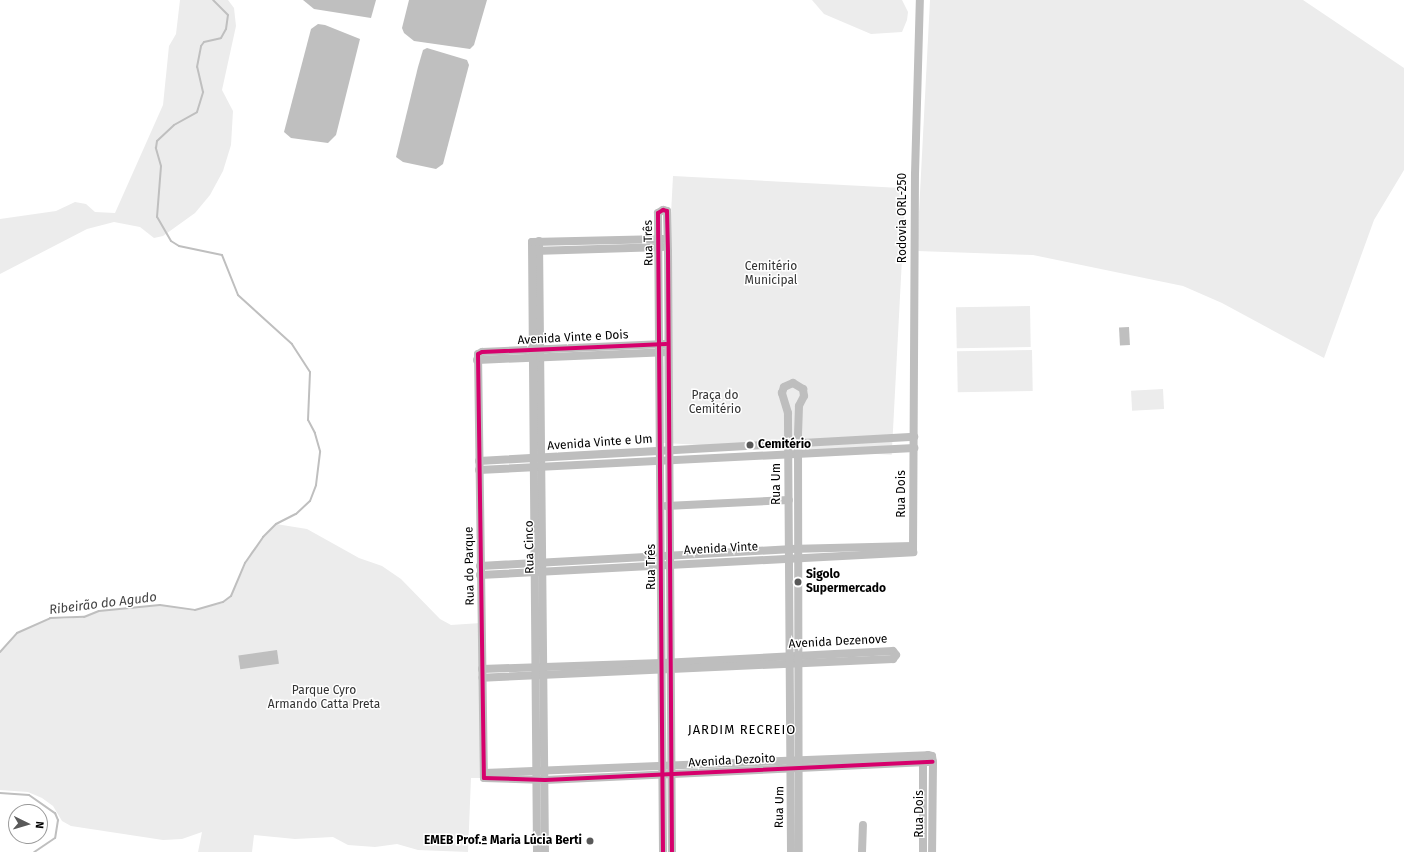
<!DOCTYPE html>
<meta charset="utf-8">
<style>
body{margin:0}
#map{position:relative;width:1404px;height:852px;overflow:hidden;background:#fff;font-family:"Fira Sans",sans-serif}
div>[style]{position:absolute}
.green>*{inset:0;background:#ececec;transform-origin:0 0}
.water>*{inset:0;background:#bfbfbf;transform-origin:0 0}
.stream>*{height:2px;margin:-1px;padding:0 1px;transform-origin:1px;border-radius:1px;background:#bfbfbf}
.minor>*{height:8px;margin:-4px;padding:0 4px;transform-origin:4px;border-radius:4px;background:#bebebe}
.cycleway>*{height:4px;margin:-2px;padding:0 2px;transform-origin:2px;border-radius:2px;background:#d6006c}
.dots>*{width:11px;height:11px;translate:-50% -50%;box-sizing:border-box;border:2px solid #fff;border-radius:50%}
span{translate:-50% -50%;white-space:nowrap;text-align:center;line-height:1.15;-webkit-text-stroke:3px #fff;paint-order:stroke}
.street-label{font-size:12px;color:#000}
.park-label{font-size:12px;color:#333}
.poi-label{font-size:12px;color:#000;font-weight:700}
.left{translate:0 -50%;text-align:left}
.right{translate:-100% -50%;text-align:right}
.water-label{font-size:13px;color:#444;font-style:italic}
.neighbourhood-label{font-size:13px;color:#000;letter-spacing:1px}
.north{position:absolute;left:8px;top:804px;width:40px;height:40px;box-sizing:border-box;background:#fff;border:1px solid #999;border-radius:50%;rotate:95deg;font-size:11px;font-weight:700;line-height:16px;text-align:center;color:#000}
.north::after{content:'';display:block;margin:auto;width:14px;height:18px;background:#595959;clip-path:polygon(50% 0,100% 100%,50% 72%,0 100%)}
</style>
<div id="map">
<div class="green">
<i style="clip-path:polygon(180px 0,228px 0,234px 8px,236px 26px,222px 90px,233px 111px,231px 145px,223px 171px,210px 195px,195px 213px,163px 236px,154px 238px,140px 227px,114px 222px,87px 229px,0 274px,0 219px,56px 211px,75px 202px,86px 204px,95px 212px,115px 213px,163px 105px,169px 46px,176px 34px)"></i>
<i style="clip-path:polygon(812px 0,902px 0,908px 12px,907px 20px,902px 32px,871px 34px,824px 14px)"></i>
<i style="clip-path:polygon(930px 0,1303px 0,1404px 68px,1404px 170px,1374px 220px,1324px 358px,1222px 303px,1183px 286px,1033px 255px,917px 251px)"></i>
<i style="left:673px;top:176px;width:233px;height:267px;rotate:3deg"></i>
<i style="left:1030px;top:306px;width:41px;height:74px;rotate:89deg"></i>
<i style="left:1032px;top:350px;width:41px;height:75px;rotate:89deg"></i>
<i style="left:1163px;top:389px;width:20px;height:32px;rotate:87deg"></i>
<i style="clip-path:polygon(276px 524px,307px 529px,359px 558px,382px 566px,401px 579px,440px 619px,451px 625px,481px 623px,484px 778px,471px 778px,468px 852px,418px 850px,397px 844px,375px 847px,348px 845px,333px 837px,295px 839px,254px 835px,252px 852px,198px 852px,202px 832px,182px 839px,163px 840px,71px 826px,62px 821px,53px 806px,42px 798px,28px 792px,0 790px,0 652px,17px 633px,50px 618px,64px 619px,84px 617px,99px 611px,160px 605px,195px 610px,223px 603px,231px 596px,251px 552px)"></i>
</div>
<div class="water">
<i style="clip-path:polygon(303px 0,376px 0,371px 18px,314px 9px)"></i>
<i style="clip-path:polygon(409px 0,487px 0,474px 45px,470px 49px,414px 41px,404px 33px,402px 28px)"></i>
<i style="clip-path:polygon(318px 24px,325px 25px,360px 39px,336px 135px,328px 143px,291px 138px,284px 132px,311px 29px)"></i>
<i style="clip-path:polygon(427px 48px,467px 60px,469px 65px,443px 164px,436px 169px,403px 162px,396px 157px,418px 67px,423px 50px)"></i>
<i style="left:1129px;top:327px;width:18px;height:10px;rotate:87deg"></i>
<i style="left:277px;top:650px;width:14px;height:39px;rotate:82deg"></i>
</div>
<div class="stream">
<i style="left:0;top:652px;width:25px;rotate:-48deg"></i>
<i style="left:17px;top:633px;width:36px;rotate:-24deg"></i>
<i style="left:50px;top:618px;width:34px;rotate:-2deg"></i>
<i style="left:84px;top:617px;width:16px;rotate:-22deg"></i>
<i style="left:99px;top:611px;width:61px;rotate:-5.6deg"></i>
<i style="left:160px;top:605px;width:35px;rotate:8deg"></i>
<i style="left:195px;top:610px;width:29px;rotate:-16deg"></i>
<i style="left:223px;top:602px;width:10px;rotate:-37deg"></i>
<i style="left:231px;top:596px;width:36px;rotate:-67deg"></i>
<i style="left:245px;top:563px;width:32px;rotate:-55deg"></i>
<i style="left:263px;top:537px;width:18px;rotate:-45deg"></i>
<i style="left:276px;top:524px;width:22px;rotate:-27deg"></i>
<i style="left:296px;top:514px;width:19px;rotate:-43deg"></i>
<i style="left:310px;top:501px;width:17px;rotate:-69deg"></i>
<i style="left:316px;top:485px;width:34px;rotate:-83deg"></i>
<i style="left:320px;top:451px;width:19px;rotate:-106deg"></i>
<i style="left:315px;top:433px;width:15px;rotate:-118deg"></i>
<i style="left:308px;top:420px;width:48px;rotate:-87.6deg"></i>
<i style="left:310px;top:372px;width:33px;rotate:-123deg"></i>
<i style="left:292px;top:344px;width:73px;rotate:-137.8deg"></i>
<i style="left:238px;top:295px;width:43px;rotate:-111.8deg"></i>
<i style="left:222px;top:255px;width:44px;rotate:-168.2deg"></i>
<i style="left:179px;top:246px;width:9px;rotate:-148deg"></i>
<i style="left:171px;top:241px;width:28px;rotate:-120deg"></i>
<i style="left:157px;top:217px;width:51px;rotate:-85.5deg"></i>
<i style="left:161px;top:166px;width:19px;rotate:-106deg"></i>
<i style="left:156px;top:148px;width:7px;rotate:-82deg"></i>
<i style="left:157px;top:141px;width:23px;rotate:-43deg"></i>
<i style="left:174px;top:125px;width:26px;rotate:-29deg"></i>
<i style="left:197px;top:112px;width:21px;rotate:-73deg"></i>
<i style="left:203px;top:92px;width:26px;rotate:-103deg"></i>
<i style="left:197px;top:67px;width:21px;rotate:-79deg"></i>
<i style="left:201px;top:46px;width:5px;rotate:-53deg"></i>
<i style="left:204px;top:42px;width:17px;rotate:-13deg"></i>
<i style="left:221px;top:38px;width:10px;rotate:-61deg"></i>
<i style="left:226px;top:29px;width:14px;rotate:-82deg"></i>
<i style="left:228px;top:15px;width:21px;rotate:-135deg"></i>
<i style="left:0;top:793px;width:29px;rotate:4deg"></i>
<i style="left:29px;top:795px;width:32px;rotate:35deg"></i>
<i style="left:55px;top:813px;width:8px;rotate:67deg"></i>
<i style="left:58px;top:820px;width:18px;rotate:99deg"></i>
<i style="left:55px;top:838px;width:25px;rotate:146deg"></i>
</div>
<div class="minor">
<i style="left:539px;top:241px;width:611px;rotate:89.44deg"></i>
<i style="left:534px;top:251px;width:129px;rotate:-1.8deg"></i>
<i style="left:665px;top:344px;width:183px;rotate:177.5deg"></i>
<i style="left:482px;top:352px;width:4px;rotate:153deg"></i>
<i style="left:478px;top:354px;width:424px;rotate:89.2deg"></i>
<i style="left:484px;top:778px;width:61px;rotate:1.9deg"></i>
<i style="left:545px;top:780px;width:388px;rotate:-2.7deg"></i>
<i style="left:477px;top:360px;width:187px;rotate:-2.4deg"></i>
<i style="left:479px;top:461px;width:436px;rotate:-3.2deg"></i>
<i style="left:479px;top:470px;width:436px;rotate:-2.9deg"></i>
<i style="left:666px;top:506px;width:123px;rotate:-2.8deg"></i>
<i style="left:480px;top:566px;width:309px;rotate:-3.1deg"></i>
<i style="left:789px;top:549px;width:124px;rotate:-1.4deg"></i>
<i style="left:480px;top:575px;width:434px;rotate:-3deg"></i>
<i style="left:913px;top:552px;width:378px;rotate:-89.7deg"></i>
<i style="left:915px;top:174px;width:174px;rotate:-88.4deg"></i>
<i style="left:482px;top:669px;width:180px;rotate:-1.9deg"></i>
<i style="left:662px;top:663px;width:231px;rotate:-3deg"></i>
<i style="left:893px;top:651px;width:5px;rotate:53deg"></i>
<i style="left:896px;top:655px;width:5px;rotate:127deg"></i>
<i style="left:893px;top:659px;width:411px;rotate:177.4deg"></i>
<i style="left:923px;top:757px;width:95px;rotate:90deg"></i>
<i style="left:484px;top:773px;width:444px;rotate:-2.3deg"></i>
<i style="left:928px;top:755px;width:4px;rotate:14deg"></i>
<i style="left:932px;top:756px;width:6px;rotate:81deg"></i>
<i style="left:933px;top:762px;width:90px;rotate:90.6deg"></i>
<i style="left:537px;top:852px;width:610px;rotate:-90.47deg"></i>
<i style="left:532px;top:242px;width:131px;rotate:-1.3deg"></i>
<i style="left:663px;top:852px;width:639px;rotate:-90.45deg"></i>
<i style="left:658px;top:213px;width:6px;rotate:-31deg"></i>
<i style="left:663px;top:210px;width:4px;rotate:14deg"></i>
<i style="left:667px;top:211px;width:41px;rotate:88.6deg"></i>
<i style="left:668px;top:252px;width:600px;rotate:89.62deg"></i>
<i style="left:791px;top:852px;width:439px;rotate:-90.4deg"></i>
<i style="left:788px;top:413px;width:21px;rotate:-107deg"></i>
<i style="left:782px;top:393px;width:6px;rotate:-72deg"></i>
<i style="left:784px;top:387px;width:10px;rotate:-24deg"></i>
<i style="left:793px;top:383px;width:12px;rotate:31deg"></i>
<i style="left:803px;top:389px;width:7px;rotate:82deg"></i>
<i style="left:804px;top:396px;width:11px;rotate:117deg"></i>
<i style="left:799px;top:406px;width:37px;rotate:92deg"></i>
<i style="left:798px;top:443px;width:409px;rotate:89.9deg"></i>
<i style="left:862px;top:852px;width:27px;rotate:-88deg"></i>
</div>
<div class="cycleway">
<i style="left:666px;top:344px;width:184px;rotate:177.5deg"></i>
<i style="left:482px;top:352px;width:4px;rotate:153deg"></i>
<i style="left:478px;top:354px;width:424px;rotate:89.2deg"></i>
<i style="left:484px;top:778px;width:61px;rotate:1.9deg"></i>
<i style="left:545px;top:780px;width:388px;rotate:-2.7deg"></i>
<i style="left:663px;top:852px;width:639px;rotate:-90.45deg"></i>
<i style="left:658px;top:213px;width:6px;rotate:-31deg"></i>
<i style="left:663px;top:210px;width:4px;rotate:14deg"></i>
<i style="left:667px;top:211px;width:41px;rotate:88.6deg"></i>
<i style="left:668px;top:252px;width:600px;rotate:89.62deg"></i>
</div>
<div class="dots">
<i style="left:750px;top:445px;background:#595959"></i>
<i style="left:798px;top:582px;background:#595959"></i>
<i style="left:590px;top:841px;background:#595959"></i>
</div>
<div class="street-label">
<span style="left:903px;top:218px;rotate:-90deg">Rodovia ORL-250</span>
<span style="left:649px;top:243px;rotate:-91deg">Rua Três</span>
<span style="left:573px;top:338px;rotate:-3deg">Avenida Vinte e Dois</span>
<span style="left:600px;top:443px;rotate:-4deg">Avenida Vinte e Um</span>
<span style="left:777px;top:484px;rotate:-90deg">Rua Um</span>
<span style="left:902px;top:494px;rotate:-90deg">Rua Dois</span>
<span style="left:530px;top:547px;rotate:-91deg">Rua Cinco</span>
<span style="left:721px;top:549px;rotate:-3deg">Avenida Vinte</span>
<span style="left:470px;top:566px;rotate:-91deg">Rua do Parque</span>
<span style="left:652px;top:567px;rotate:-90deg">Rua Três</span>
<span style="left:838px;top:642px;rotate:-3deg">Avenida Dezenove</span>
<span style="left:732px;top:761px;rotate:-3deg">Avenida Dezoito</span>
<span style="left:780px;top:807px;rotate:-89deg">Rua Um</span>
<span style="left:920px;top:814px;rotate:-90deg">Rua Dois</span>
</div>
<div class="park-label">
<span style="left:771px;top:274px">Cemitério<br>Municipal</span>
<span style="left:715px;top:403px">Praça do<br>Cemitério</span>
<span style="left:324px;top:698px">Parque Cyro<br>Armando Catta Preta</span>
</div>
<div class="poi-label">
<span class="left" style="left:758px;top:445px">Cemitério</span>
<span class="left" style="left:806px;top:582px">Sigolo<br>Supermercado</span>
<span class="right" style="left:582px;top:841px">EMEB Prof.ª Maria Lúcia Berti</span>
</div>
<div class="water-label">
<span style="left:103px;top:604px;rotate:-7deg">Ribeirão do Agudo</span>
</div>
<div class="neighbourhood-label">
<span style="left:742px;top:730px">JARDIM RECREIO</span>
</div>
<div class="north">N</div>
</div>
